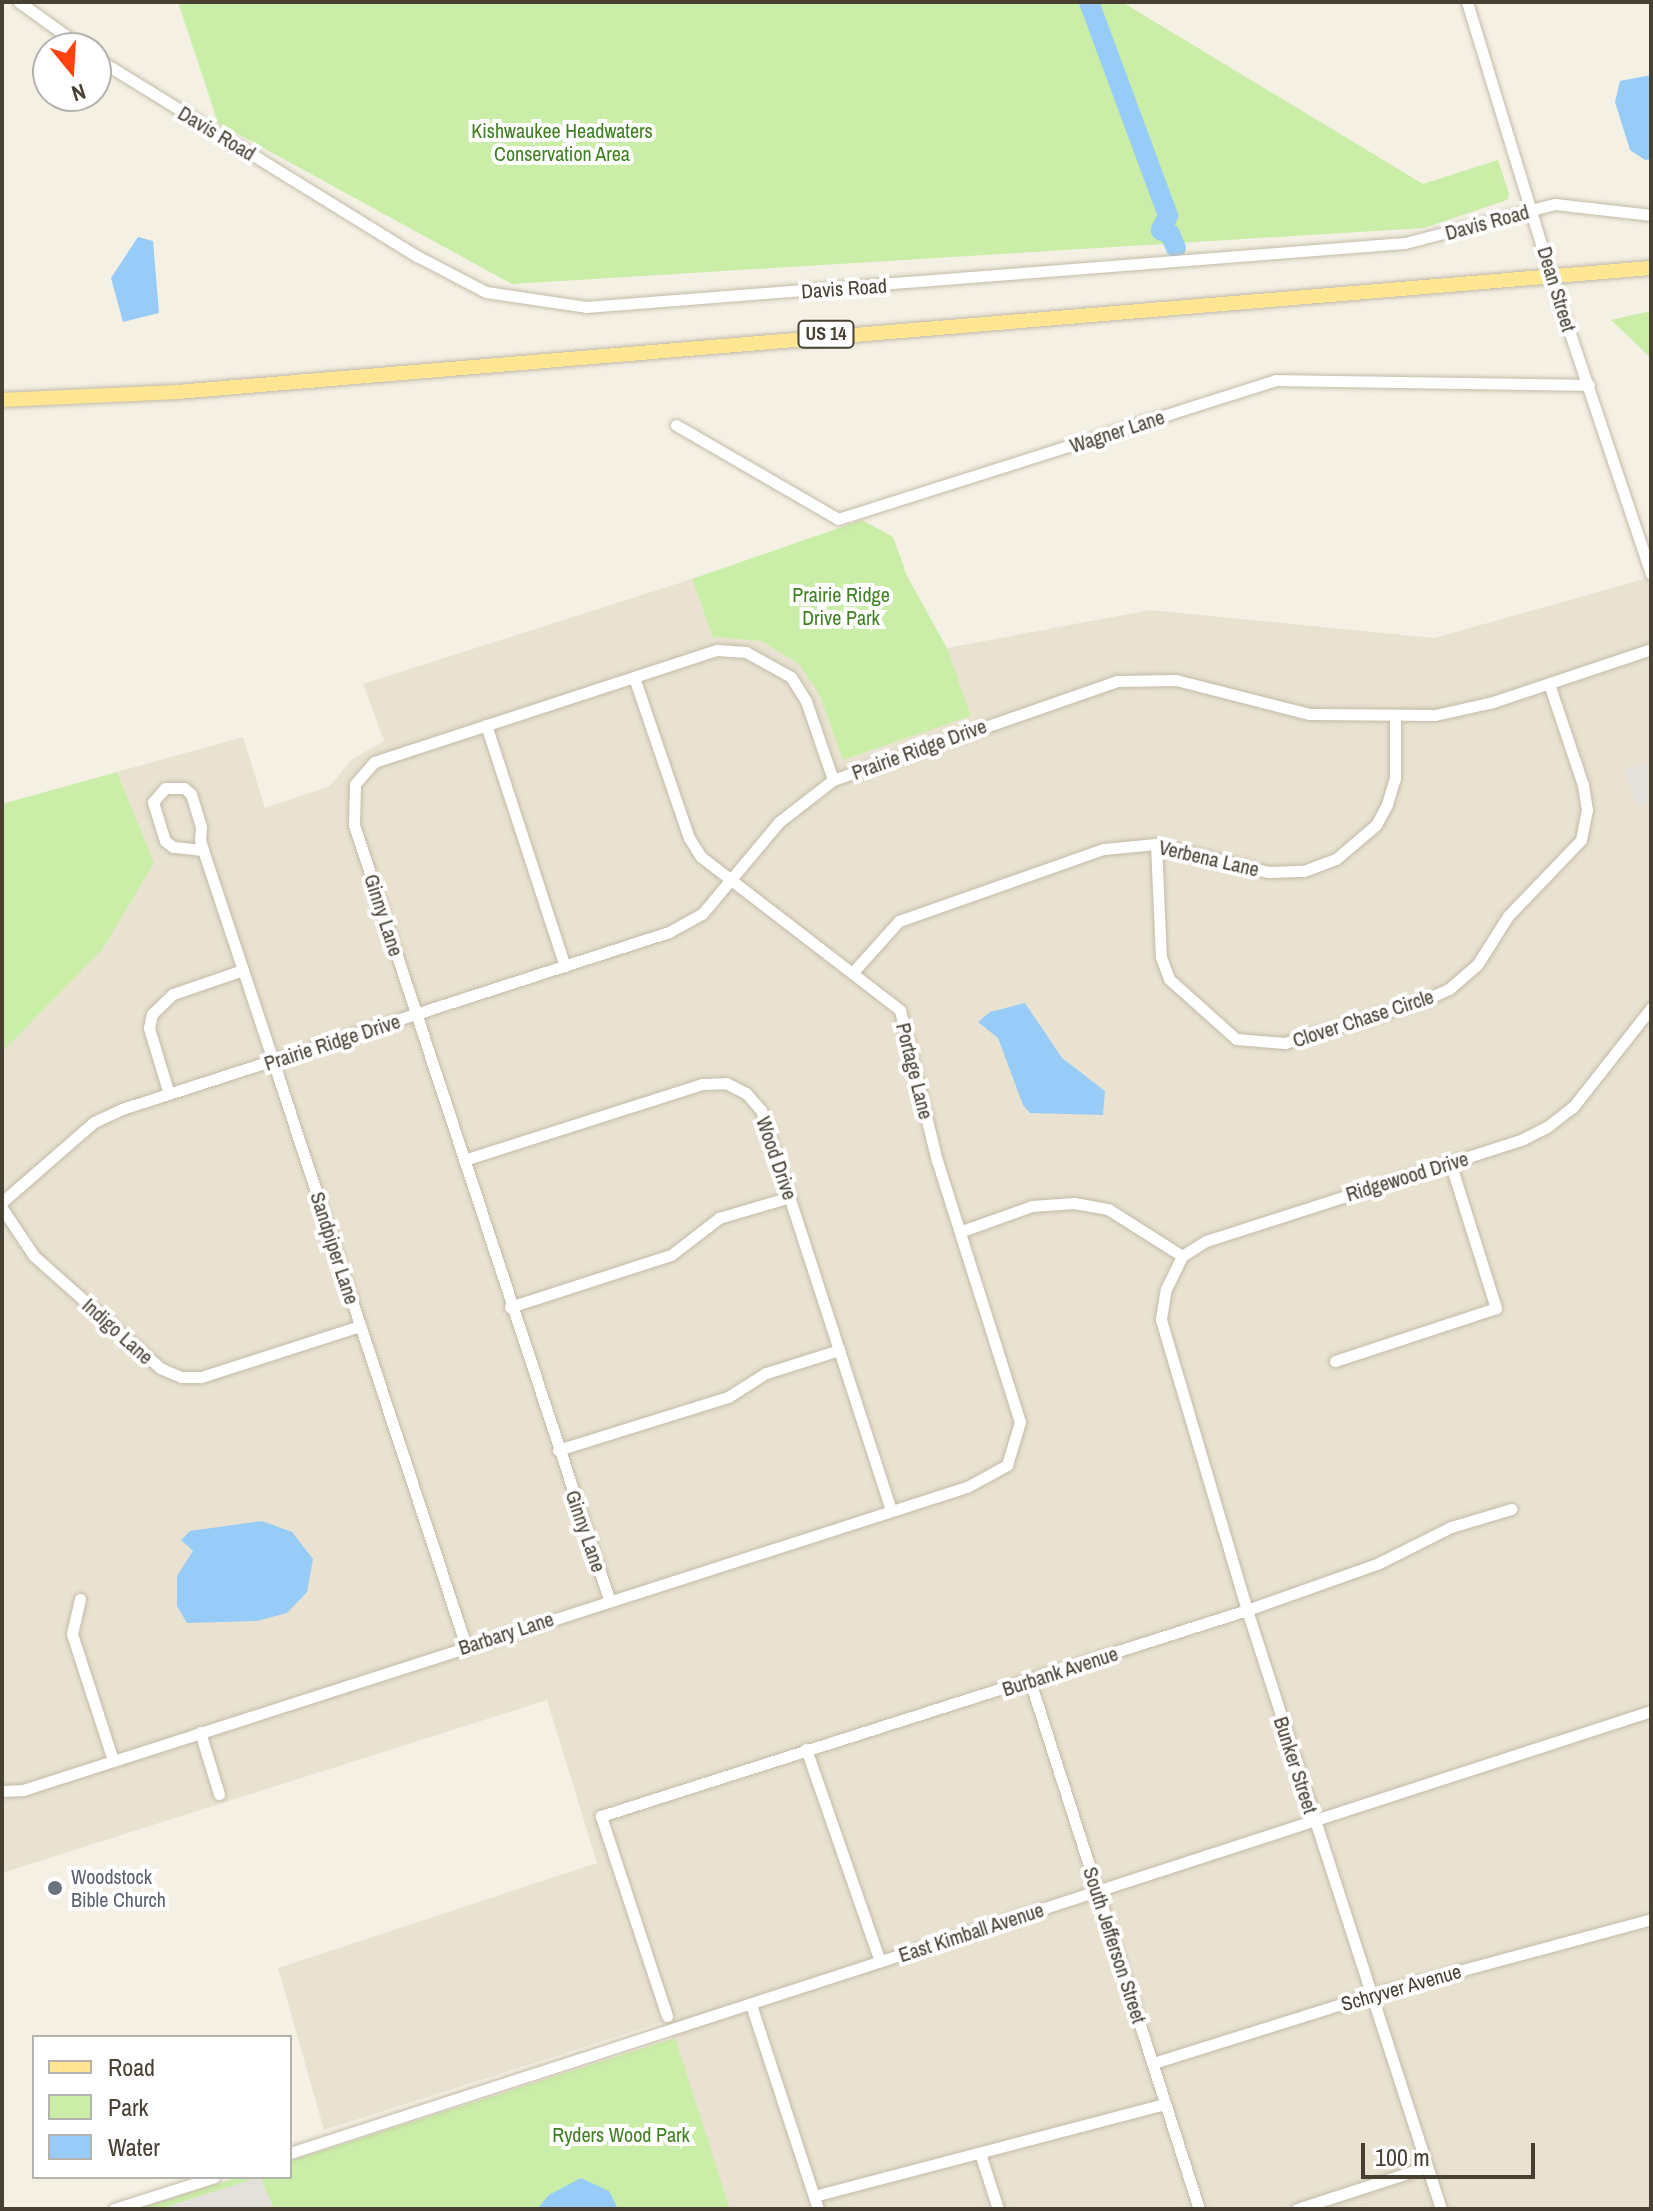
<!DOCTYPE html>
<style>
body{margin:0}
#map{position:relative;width:1653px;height:2211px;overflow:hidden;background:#f4f0e4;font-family:"Archivo Narrow",sans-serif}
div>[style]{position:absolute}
.residential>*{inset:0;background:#e9e2d1}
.green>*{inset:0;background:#caeda7}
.parking>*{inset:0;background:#e4e1dd}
.water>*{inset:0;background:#98ccf8}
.river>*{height:20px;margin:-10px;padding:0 10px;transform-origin:10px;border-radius:10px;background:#98ccf8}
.roads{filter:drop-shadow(0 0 2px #c3bba8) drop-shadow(0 0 2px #c3bba8)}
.minor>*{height:11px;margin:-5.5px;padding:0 5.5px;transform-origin:5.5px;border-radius:5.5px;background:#fff}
.major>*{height:14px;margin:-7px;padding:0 7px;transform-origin:7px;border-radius:7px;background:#ffe692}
.dots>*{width:22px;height:22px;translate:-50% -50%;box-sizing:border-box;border:4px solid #fff;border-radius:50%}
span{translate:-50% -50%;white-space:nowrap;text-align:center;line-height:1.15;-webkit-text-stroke:8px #fff;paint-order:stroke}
.shield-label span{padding:2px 6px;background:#fff;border:2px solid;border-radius:6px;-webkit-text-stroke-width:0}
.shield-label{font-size:18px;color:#474033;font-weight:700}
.park-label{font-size:20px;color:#3e7f20}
.street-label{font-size:20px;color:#474033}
.worship-label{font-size:20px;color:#5b616d}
.left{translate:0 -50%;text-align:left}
.frame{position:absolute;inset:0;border:4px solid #474033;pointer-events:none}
.legend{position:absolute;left:32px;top:2035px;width:260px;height:144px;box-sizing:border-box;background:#fff;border:2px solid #b5b3ad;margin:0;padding:10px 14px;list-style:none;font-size:24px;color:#474033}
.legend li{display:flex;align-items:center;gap:16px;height:40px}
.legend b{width:40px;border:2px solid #b5b3ad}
.north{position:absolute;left:32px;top:32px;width:80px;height:80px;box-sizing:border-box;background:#fff;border:2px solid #b5b3ad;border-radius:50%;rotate:162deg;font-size:22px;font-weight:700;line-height:32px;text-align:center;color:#474033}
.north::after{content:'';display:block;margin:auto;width:28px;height:36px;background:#ff4110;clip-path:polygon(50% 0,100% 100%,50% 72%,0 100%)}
.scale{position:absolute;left:1361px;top:2143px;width:174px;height:36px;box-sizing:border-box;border:4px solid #474033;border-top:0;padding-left:10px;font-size:24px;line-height:28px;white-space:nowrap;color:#474033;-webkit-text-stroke:6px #fff;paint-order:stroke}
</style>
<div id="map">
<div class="residential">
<i style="clip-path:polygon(1651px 577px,1651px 2209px,728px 2209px,666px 2021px,324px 2130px,278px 1968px,597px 1863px,547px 1700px,2px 1873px,2px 1052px,102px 950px,154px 863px,117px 772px,243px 737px,265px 808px,330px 786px,351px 760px,384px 741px,363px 684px,692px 579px,713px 637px,761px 641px,799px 664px,819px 694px,843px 760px,971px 716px,947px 648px,1150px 610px,1434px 638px)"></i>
</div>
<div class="green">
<i style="clip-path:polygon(178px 2px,1122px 2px,1423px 184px,1498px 160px,1509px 194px,1507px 200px,1424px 228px,512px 284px,218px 123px)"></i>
<i style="clip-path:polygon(1651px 311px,1651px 358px,1611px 320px)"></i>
<i style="clip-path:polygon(862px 520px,893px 537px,907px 576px,947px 648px,971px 716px,843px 760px,819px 694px,799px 664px,761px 641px,713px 637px,692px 579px)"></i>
<i style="clip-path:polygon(117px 772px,154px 863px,102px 950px,2px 1052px,2px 804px)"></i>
<i style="clip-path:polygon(675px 2038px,730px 2209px,138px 2209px,239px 2177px,290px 2177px,290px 2161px)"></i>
</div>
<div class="parking">
<i style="clip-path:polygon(1651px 761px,1651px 802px,1637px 807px,1625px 769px)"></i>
<i style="clip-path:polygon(260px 2177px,274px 2209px,160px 2209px)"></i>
</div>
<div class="water">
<i style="clip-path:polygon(1651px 75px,1651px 159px,1645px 160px,1630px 150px,1615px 102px,1620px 81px)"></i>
<i style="clip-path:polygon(138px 237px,153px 241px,159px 313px,123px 322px,111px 278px)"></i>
<i style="clip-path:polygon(1025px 1003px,1062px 1058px,1105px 1091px,1103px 1115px,1030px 1113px,1023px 1105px,998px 1038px,978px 1022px,990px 1012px)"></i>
<i style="clip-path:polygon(262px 1521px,292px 1532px,313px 1559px,307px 1592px,287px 1613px,257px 1621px,187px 1623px,177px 1606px,177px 1576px,193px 1551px,181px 1540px,190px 1531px)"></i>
<i style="clip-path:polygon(581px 2178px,609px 2191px,618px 2209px,537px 2209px,549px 2195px)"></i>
</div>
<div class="river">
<i style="left:1089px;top:2px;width:228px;rotate:69.7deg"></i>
<i style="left:1168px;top:216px;width:16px;rotate:117deg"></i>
<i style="left:1161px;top:230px;width:10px;rotate:24deg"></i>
<i style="left:1170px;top:234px;width:15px;rotate:67deg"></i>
</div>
<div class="roads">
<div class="minor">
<i style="left:19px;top:2px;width:79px;rotate:35.7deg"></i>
<i style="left:1467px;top:2px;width:288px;rotate:73deg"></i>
<i style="left:1551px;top:277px;width:313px;rotate:71.4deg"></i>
<i style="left:96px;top:58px;width:377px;rotate:31.7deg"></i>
<i style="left:417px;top:256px;width:78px;rotate:27.6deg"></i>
<i style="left:486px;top:292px;width:101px;rotate:8.5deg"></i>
<i style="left:586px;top:307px;width:821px;rotate:-4.47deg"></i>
<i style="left:1405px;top:243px;width:155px;rotate:-14.6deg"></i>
<i style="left:1555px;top:204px;width:97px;rotate:6.5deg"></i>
<i style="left:676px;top:425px;width:187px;rotate:30.1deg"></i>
<i style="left:838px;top:519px;width:459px;rotate:-17.6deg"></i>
<i style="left:1275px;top:380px;width:314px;rotate:0.9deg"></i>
<i style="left:486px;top:725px;width:254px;rotate:71.9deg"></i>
<i style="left:1156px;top:844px;width:113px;rotate:87.5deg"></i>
<i style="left:1161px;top:957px;width:23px;rotate:70deg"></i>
<i style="left:1169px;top:979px;width:90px;rotate:41.8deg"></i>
<i style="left:1236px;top:1039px;width:49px;rotate:4.7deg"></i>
<i style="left:1285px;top:1043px;width:143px;rotate:-17deg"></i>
<i style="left:1422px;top:1001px;width:30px;rotate:-24deg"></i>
<i style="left:1449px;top:989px;width:37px;rotate:-41deg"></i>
<i style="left:1477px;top:965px;width:58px;rotate:-57.7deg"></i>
<i style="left:1508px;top:916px;width:105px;rotate:-46.2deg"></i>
<i style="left:1581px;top:840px;width:31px;rotate:-79deg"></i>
<i style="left:1587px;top:810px;width:25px;rotate:-99deg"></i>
<i style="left:1583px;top:785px;width:107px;rotate:-108.6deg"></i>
<i style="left:203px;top:850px;width:30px;rotate:-174deg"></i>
<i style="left:173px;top:847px;width:10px;rotate:-143deg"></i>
<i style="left:165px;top:841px;width:41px;rotate:-107.1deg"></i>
<i style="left:153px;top:802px;width:18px;rotate:-49deg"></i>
<i style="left:165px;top:788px;width:19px"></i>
<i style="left:184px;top:788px;width:9px;rotate:41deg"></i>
<i style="left:191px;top:794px;width:34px;rotate:73deg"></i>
<i style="left:201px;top:827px;width:13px;rotate:94deg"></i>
<i style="left:200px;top:840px;width:10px;rotate:73deg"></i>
<i style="left:203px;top:850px;width:238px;rotate:71.6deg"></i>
<i style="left:278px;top:1076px;width:600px;rotate:71.75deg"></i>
<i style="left:853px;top:972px;width:69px;rotate:-48deg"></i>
<i style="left:899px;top:921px;width:217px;rotate:-19.4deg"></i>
<i style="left:1104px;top:849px;width:52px;rotate:-5.5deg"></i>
<i style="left:1156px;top:844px;width:115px;rotate:14deg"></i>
<i style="left:1268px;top:872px;width:36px;rotate:-2deg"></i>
<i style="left:1304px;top:871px;width:34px;rotate:-21deg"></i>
<i style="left:1336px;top:859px;width:52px;rotate:-40.4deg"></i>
<i style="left:1376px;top:825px;width:24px;rotate:-62deg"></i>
<i style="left:1387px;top:804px;width:27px;rotate:-73deg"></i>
<i style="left:1395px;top:778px;width:62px;rotate:-90deg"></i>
<i style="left:169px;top:1094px;width:69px;rotate:-106.9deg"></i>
<i style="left:149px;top:1028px;width:14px;rotate:-78deg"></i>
<i style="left:152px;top:1014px;width:29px;rotate:-44deg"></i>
<i style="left:173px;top:994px;width:74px;rotate:-18.9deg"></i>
<i style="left:464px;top:1160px;width:250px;rotate:-17.7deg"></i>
<i style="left:702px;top:1084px;width:24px;rotate:-2deg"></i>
<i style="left:726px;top:1083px;width:22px;rotate:27deg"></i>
<i style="left:746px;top:1093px;width:23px;rotate:49deg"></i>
<i style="left:761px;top:1110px;width:421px;rotate:72deg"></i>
<i style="left:2px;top:1202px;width:122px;rotate:-41deg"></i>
<i style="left:94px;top:1122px;width:31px;rotate:-25deg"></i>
<i style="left:122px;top:1109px;width:575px;rotate:-17.93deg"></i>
<i style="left:669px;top:932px;width:38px;rotate:-29deg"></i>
<i style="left:702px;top:914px;width:120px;rotate:-50.1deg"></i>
<i style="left:779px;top:822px;width:68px;rotate:-37.9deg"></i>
<i style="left:833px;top:780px;width:301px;rotate:-19.2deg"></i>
<i style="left:1117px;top:681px;width:59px;rotate:-1deg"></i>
<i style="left:1176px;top:680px;width:137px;rotate:14.3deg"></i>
<i style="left:1309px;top:714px;width:126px;rotate:0.5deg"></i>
<i style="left:1435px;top:715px;width:59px;rotate:-12.6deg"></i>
<i style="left:1493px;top:702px;width:167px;rotate:-18.5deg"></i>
<i style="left:2px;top:1208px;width:58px;rotate:56.3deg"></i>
<i style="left:34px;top:1256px;width:169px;rotate:41.6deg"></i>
<i style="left:160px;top:1368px;width:23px;rotate:23deg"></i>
<i style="left:181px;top:1377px;width:20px"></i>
<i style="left:201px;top:1377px;width:167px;rotate:-17.8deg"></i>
<i style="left:962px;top:1231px;width:74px;rotate:-19.7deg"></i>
<i style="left:1032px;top:1206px;width:42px;rotate:-4.1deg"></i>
<i style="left:1074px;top:1203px;width:35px;rotate:10deg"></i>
<i style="left:1108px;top:1209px;width:88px;rotate:32.4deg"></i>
<i style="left:510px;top:1307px;width:169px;rotate:-17.9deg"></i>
<i style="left:671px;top:1255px;width:61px;rotate:-37.6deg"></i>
<i style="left:719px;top:1218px;width:74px;rotate:-16.5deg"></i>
<i style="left:1335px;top:1361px;width:169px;rotate:-18.2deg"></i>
<i style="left:1496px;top:1308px;width:153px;rotate:-107.5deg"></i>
<i style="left:558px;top:1450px;width:178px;rotate:-17.3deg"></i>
<i style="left:728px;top:1397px;width:45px;rotate:-32.3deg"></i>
<i style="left:766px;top:1373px;width:77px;rotate:-17.5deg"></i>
<i style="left:80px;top:1599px;width:36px;rotate:103deg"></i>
<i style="left:72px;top:1634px;width:133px;rotate:72deg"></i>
<i style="left:609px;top:1599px;width:815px;rotate:-108.23deg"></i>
<i style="left:354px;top:825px;width:41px;rotate:-88.6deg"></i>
<i style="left:355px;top:784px;width:29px;rotate:-49deg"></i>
<i style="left:374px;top:762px;width:361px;rotate:-18.1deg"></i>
<i style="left:717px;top:650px;width:29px;rotate:4deg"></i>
<i style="left:746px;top:652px;width:51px;rotate:29.1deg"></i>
<i style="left:791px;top:677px;width:28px;rotate:58deg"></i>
<i style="left:806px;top:701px;width:83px;rotate:71.1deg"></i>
<i style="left:1030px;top:1681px;width:554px;rotate:72.25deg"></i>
<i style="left:200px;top:1732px;width:65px;rotate:73deg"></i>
<i style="left:806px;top:1749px;width:225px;rotate:70.8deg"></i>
<i style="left:2px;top:1791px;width:21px;rotate:-3deg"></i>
<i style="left:23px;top:1790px;width:991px;rotate:-17.8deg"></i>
<i style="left:967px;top:1487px;width:46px;rotate:-28.8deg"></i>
<i style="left:1007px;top:1465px;width:45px;rotate:-73.2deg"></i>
<i style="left:1020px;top:1422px;width:274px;rotate:-107.6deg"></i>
<i style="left:937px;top:1161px;width:155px;rotate:-103.8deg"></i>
<i style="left:900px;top:1010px;width:251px;rotate:-142.4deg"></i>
<i style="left:701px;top:857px;width:22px;rotate:-122deg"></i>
<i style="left:689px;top:838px;width:170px;rotate:-108.9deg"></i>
<i style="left:751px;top:2005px;width:215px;rotate:71.8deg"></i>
<i style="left:667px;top:2016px;width:211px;rotate:-108.3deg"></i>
<i style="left:601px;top:1816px;width:678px;rotate:-17.69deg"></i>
<i style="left:1247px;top:1610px;width:138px;rotate:-19.5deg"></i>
<i style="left:1377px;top:1564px;width:83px;rotate:-26.6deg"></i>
<i style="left:1451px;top:1527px;width:63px;rotate:-16.7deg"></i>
<i style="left:1153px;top:2063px;width:227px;rotate:-17.4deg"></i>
<i style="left:1370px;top:1995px;width:291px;rotate:-15.1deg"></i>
<i style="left:290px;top:2153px;width:1431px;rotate:-17.99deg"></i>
<i style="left:980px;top:2153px;width:59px;rotate:72.2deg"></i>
<i style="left:814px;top:2196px;width:363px;rotate:-14.7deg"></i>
<i style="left:114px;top:2209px;width:105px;rotate:-17.7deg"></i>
<i style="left:1297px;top:2209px;width:136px;rotate:-18deg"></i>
<i style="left:1441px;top:2209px;width:630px;rotate:-107.95deg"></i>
<i style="left:1247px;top:1610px;width:303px;rotate:-106.5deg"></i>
<i style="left:1161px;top:1319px;width:30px;rotate:-81deg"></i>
<i style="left:1166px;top:1289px;width:37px;rotate:-64deg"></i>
<i style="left:1182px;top:1256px;width:28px;rotate:-32deg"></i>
<i style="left:1206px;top:1241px;width:333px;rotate:-17.8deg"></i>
<i style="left:1523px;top:1139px;width:27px;rotate:-27deg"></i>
<i style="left:1547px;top:1127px;width:33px;rotate:-38deg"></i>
<i style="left:1573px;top:1107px;width:126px;rotate:-51.8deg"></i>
</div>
<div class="major">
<i style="left:2px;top:400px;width:175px;rotate:-2.6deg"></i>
<i style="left:177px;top:392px;width:1479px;rotate:-4.81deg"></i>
</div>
</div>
<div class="dots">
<i style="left:55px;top:1888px;background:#6b7280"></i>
</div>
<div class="shield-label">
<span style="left:826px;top:334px">US 14</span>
</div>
<div class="park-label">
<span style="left:562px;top:142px">Kishwaukee Headwaters<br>Conservation Area</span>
<span style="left:841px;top:606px">Prairie Ridge<br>Drive Park</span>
<span style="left:621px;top:2134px">Ryders Wood Park</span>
</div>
<div class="street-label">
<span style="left:217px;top:133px;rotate:31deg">Davis Road</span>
<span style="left:1487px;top:222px;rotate:-15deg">Davis Road</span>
<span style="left:844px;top:288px;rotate:-4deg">Davis Road</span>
<span style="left:1557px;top:289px;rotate:73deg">Dean Street</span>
<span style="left:1117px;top:431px;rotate:-18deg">Wagner Lane</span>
<span style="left:919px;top:749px;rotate:-20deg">Prairie Ridge Drive</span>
<span style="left:1209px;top:858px;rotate:13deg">Verbena Lane</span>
<span style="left:384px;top:915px;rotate:72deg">Ginny Lane</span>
<span style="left:1363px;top:1018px;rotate:-18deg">Clover Chase Circle</span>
<span style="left:332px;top:1042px;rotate:-18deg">Prairie Ridge Drive</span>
<span style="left:915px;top:1071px;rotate:76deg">Portage Lane</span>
<span style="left:777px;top:1158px;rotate:71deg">Wood Drive</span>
<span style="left:1407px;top:1176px;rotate:-17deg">Ridgewood Drive</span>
<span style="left:335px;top:1248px;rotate:72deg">Sandpiper Lane</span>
<span style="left:118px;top:1331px;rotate:42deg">Indigo Lane</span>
<span style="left:586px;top:1531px;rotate:71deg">Ginny Lane</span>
<span style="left:506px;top:1633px;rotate:-18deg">Barbary Lane</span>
<span style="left:1060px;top:1671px;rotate:-18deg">Burbank Avenue</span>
<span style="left:1296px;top:1765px;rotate:72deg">Bunker Street</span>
<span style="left:971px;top:1932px;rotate:-18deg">East Kimball Avenue</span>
<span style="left:1115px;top:1945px;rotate:72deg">South Jefferson Street</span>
<span style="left:1401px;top:1987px;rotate:-16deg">Schryver Avenue</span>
</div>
<div class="worship-label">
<span class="left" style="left:71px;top:1888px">Woodstock<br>Bible Church</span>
</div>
<div class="frame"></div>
<ul class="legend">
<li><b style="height:10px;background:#ffe692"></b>Road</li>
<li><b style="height:22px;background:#caeda7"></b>Park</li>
<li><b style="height:22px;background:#98ccf8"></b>Water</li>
</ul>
<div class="north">N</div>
<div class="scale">100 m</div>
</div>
